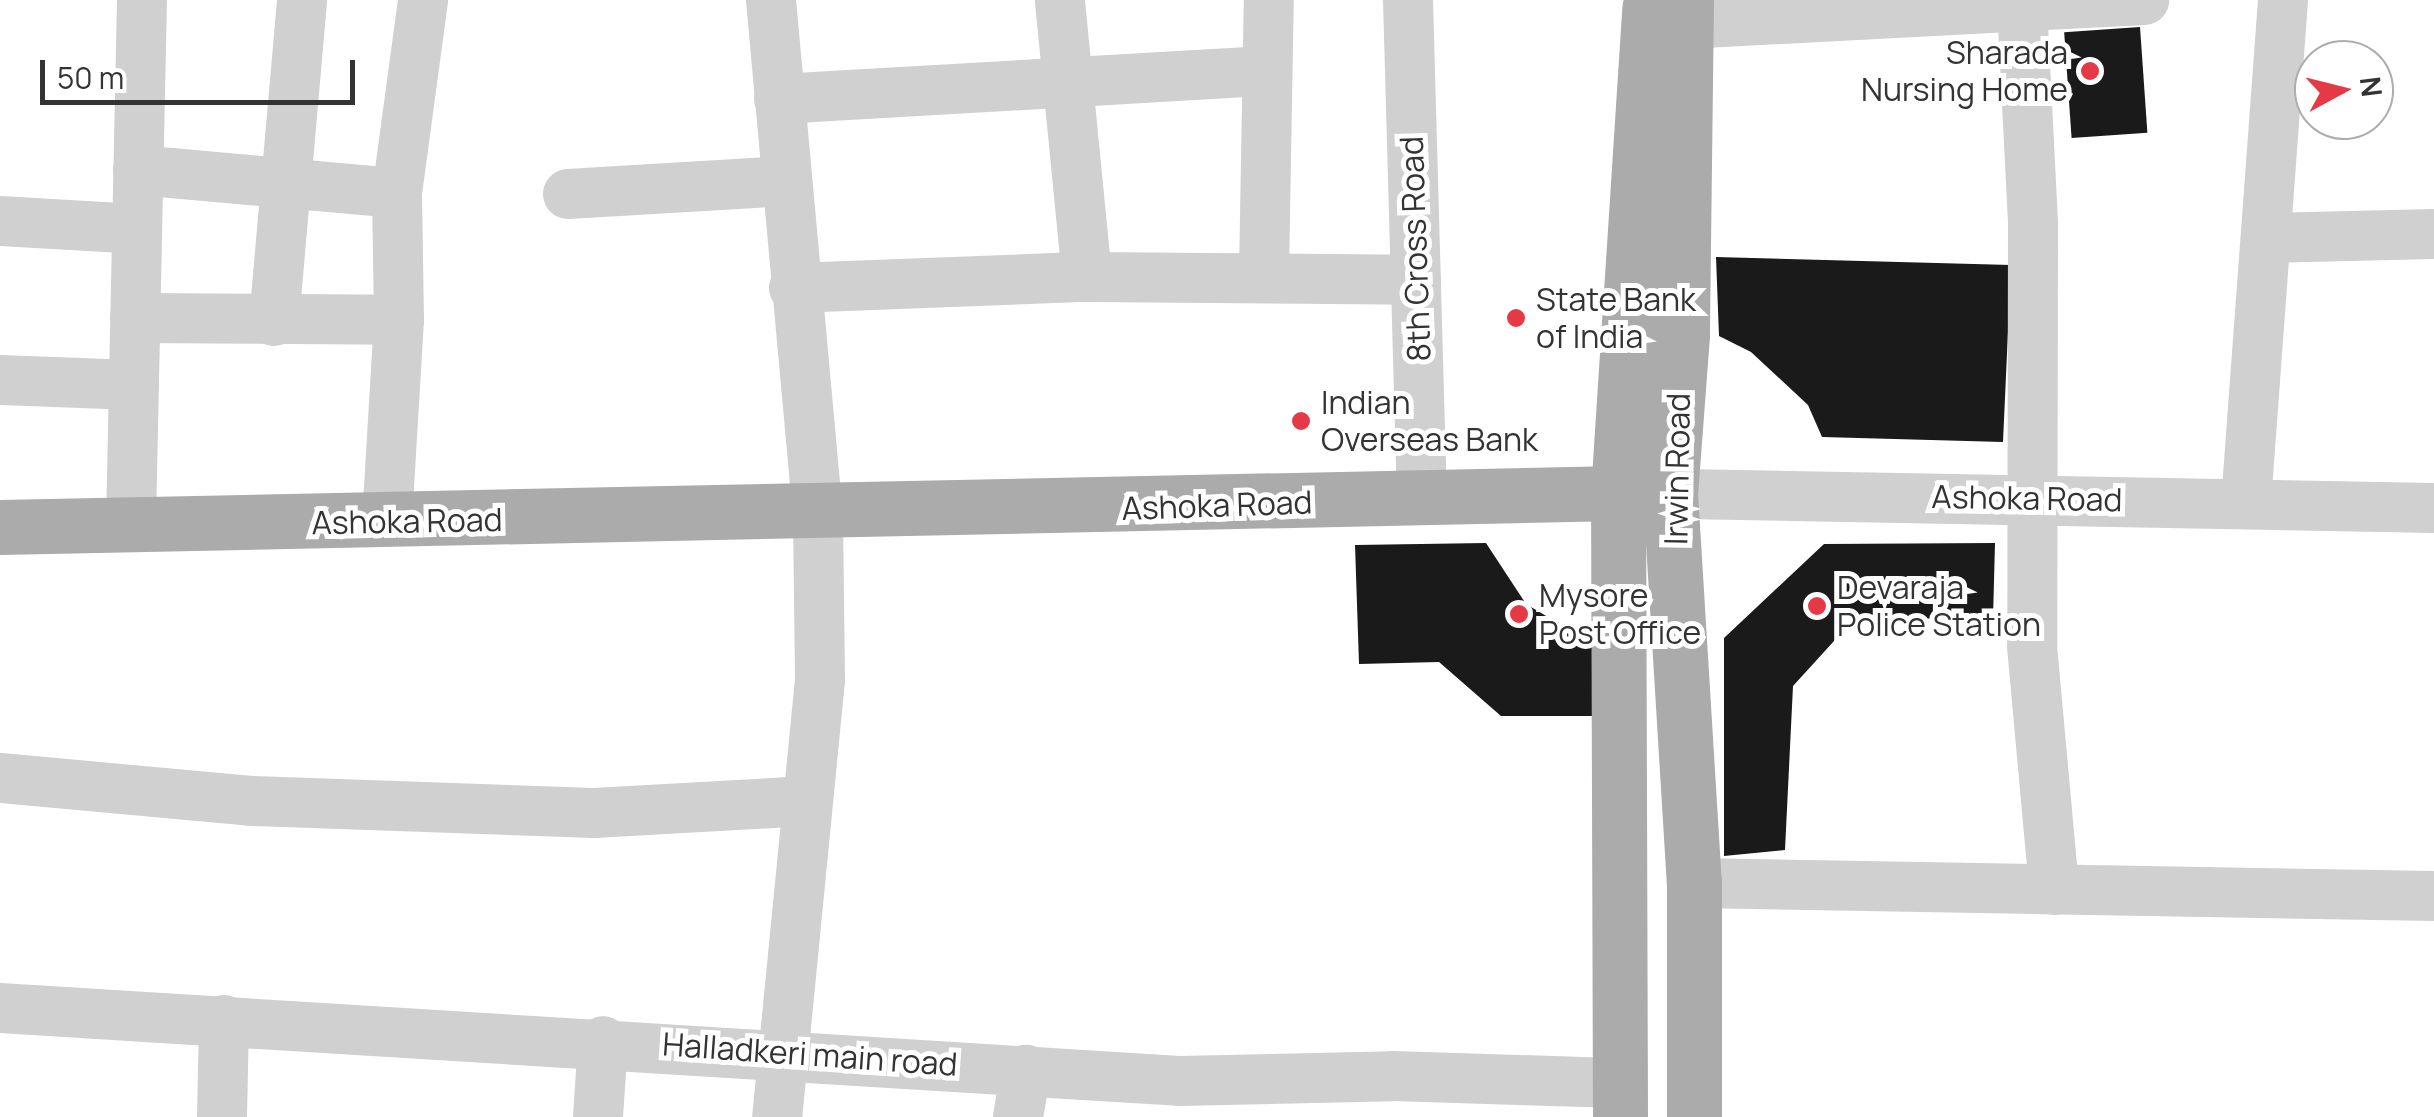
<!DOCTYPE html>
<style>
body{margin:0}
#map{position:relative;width:2434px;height:1117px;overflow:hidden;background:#fff;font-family:Manrope,sans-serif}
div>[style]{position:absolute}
.building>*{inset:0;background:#1a1a1a;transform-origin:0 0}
.minor>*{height:50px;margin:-25px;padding:0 25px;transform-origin:25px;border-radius:25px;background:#d0d0d0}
.major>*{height:55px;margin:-27.5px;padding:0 27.5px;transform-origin:27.5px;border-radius:27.5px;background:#ababab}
.dots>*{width:28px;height:28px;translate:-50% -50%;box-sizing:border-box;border:5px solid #fff;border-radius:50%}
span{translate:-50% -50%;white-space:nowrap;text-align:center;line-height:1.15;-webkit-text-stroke:10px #fff;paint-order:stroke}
.poi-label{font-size:32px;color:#333}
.right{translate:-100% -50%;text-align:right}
.left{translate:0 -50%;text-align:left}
.street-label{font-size:32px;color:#333}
.north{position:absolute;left:2294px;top:40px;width:100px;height:100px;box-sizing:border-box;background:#fff;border:2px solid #adadad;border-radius:50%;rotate:83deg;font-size:28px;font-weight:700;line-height:40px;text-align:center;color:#333}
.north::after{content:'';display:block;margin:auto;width:35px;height:45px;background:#e63946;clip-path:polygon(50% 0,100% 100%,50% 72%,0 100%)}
.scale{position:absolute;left:40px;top:60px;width:315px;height:45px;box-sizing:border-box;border:5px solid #333;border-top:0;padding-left:12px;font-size:30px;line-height:35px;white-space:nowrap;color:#333;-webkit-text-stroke:8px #fff;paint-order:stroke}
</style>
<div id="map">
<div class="building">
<i style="left:2140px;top:27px;width:106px;height:76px;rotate:86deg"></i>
<i style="clip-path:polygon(1716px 257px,2011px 265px,2003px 442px,1822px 437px,1808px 405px,1751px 352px,1719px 336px)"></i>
<i style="clip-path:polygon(1486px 543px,1526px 604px,1595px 645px,1598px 716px,1501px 716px,1439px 662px,1359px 664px,1355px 545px)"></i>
<i style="clip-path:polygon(1995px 543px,1993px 619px,1855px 618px,1793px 686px,1785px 850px,1724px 856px,1724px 638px,1824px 544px)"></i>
</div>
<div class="minor">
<i style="left:771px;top:0;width:518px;rotate:84.8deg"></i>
<i style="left:818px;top:516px;width:164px;rotate:89.3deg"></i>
<i style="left:820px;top:680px;width:439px;rotate:95.6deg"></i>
<i style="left:1408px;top:0;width:499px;rotate:88.4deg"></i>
<i style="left:2022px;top:5px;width:220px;rotate:87.1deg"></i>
<i style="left:2033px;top:225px;width:421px;rotate:90.1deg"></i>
<i style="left:2032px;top:646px;width:245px;rotate:84.8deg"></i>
<i style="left:1685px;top:24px;width:460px;rotate:-3deg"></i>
<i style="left:779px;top:99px;width:488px;rotate:-3.3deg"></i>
<i style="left:138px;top:170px;width:260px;rotate:5.1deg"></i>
<i style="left:568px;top:194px;width:217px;rotate:-3.4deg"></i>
<i style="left:0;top:221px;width:137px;rotate:3.3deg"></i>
<i style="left:2270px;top:238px;width:164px;rotate:-1.4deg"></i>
<i style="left:1264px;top:274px;width:274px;rotate:-89deg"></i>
<i style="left:1087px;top:277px;width:329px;rotate:0.5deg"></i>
<i style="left:794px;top:288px;width:293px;rotate:-2.2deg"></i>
<i style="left:1087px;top:277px;width:278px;rotate:-95.6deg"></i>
<i style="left:135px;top:318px;width:264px;rotate:0.4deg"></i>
<i style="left:274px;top:321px;width:322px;rotate:-85deg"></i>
<i style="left:0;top:380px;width:134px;rotate:2.1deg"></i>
<i style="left:1628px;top:493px;width:806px;rotate:1.07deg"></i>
<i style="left:2246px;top:503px;width:504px;rotate:-85.79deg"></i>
<i style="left:387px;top:521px;width:201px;rotate:-86.6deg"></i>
<i style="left:399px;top:320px;width:127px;rotate:-90.9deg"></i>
<i style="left:397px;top:193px;width:195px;rotate:-82.3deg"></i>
<i style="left:131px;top:524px;width:524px;rotate:-88.8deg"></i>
<i style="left:0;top:778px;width:252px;rotate:5.2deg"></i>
<i style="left:251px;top:801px;width:343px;rotate:2deg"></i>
<i style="left:594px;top:813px;width:214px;rotate:-3.2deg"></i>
<i style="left:1694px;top:883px;width:740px;rotate:1.01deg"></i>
<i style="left:0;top:1008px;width:1181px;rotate:3.54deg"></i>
<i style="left:1179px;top:1081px;width:214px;rotate:-1.3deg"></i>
<i style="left:1393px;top:1076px;width:227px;rotate:1.8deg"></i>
<i style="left:222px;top:1117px;width:97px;rotate:-88.8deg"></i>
<i style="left:598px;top:1117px;width:76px;rotate:-86.2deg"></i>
<i style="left:1018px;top:1117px;width:48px;rotate:-80.3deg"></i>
</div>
<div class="major">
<i style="left:1686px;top:0;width:335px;rotate:90.7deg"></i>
<i style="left:1682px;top:335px;width:158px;rotate:94.3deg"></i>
<i style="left:1670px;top:493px;width:391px;rotate:86.5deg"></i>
<i style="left:1694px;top:883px;width:234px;rotate:90deg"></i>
<i style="left:0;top:527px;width:1618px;rotate:-1.2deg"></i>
<i style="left:1620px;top:1117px;width:624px;rotate:-90.18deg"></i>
<i style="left:1618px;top:493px;width:486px;rotate:-86.3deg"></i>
</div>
<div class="dots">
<i style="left:2090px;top:71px;background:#e63946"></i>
<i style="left:1516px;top:318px;background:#e63946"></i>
<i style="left:1301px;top:421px;background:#e63946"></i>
<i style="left:1817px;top:606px;background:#e63946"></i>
<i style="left:1519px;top:614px;background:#e63946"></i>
</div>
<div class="poi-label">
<span class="right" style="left:2068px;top:71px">Sharada<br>Nursing Home</span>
<span class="left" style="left:1536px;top:318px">State Bank<br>of India</span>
<span class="left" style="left:1321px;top:421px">Indian<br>Overseas Bank</span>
<span class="left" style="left:1837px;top:606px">Devaraja<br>Police Station</span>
<span class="left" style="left:1539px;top:614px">Mysore<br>Post Office</span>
</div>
<div class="street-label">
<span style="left:1415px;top:249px;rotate:-92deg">8th Cross Road</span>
<span style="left:1677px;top:469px;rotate:-89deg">Irwin Road</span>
<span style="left:2027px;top:498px;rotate:1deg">Ashoka Road</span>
<span style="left:1217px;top:505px;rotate:-2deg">Ashoka Road</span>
<span style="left:407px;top:521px;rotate:-1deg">Ashoka Road</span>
<span style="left:810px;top:1054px;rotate:4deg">Halladkeri main road</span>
</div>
<div class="north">N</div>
<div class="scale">50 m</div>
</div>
